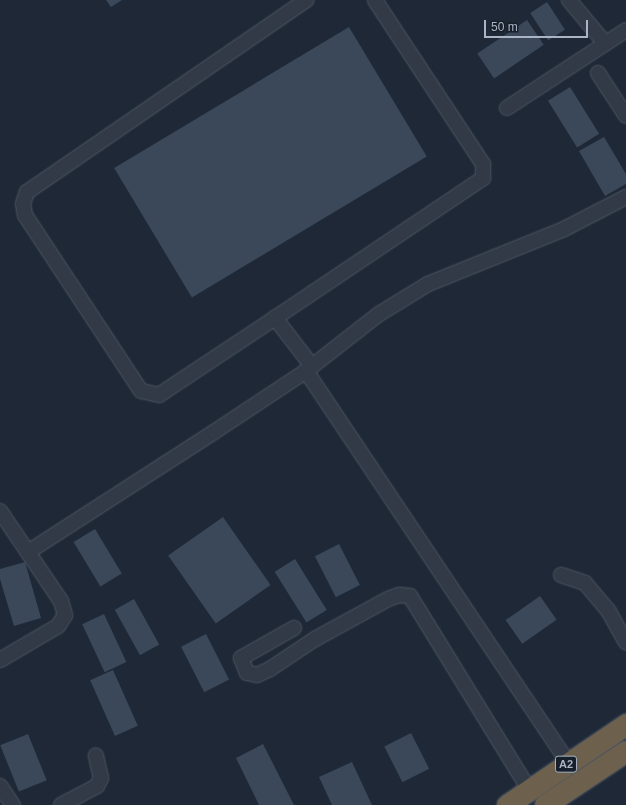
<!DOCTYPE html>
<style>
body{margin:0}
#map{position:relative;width:626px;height:805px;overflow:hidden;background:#1e2836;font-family:Arial,sans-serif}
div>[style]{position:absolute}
.building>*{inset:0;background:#3b4859;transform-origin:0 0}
.roads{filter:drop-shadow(0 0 1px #4e5765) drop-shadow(0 0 1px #4e5765)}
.minor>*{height:14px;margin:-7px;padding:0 7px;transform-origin:7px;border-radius:7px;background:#313a46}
.highway>*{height:21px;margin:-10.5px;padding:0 10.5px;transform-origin:10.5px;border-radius:10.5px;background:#6d614e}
span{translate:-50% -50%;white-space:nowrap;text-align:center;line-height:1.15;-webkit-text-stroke:3.5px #171f2a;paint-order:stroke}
.shield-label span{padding:1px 3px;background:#171f2a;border:1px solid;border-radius:3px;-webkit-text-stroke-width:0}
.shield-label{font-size:11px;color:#aab4c4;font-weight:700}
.scale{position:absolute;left:484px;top:20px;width:104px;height:18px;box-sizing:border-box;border:2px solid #aab4c4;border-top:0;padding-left:5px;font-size:12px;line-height:14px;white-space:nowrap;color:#aab4c4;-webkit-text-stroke:3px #171f2a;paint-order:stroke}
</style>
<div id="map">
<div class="building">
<i style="clip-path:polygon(106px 0,122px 0,111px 7px)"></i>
<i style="left:547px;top:2px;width:33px;height:20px;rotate:57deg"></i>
<i style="left:527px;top:20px;width:30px;height:60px;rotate:56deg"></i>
<i style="left:349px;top:27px;width:151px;height:274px;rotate:59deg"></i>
<i style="left:570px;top:87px;width:55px;height:26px;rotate:58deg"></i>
<i style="clip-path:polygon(604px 137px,626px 174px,626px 184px,605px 196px,579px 151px)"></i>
<i style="left:223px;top:517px;width:83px;height:67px;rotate:55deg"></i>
<i style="left:95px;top:529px;width:52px;height:25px;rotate:59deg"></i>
<i style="left:339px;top:544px;width:46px;height:27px;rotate:63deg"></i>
<i style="left:295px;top:559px;width:60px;height:24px;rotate:58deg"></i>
<i style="clip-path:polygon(25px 562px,41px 618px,14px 626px,0 579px,0 569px)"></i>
<i style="left:540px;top:596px;width:29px;height:42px;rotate:55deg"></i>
<i style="left:134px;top:599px;width:52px;height:22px;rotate:61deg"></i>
<i style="left:104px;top:614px;width:53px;height:24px;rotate:65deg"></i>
<i style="left:206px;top:634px;width:51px;height:28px;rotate:63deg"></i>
<i style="left:113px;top:670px;width:61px;height:25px;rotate:66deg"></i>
<i style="left:411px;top:733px;width:40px;height:30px;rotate:63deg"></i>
<i style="left:28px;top:734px;width:50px;height:30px;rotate:68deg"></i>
<i style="clip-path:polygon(263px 744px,294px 805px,259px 805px,236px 758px)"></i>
<i style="clip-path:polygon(352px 762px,372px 805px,332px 805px,319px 777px)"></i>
</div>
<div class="roads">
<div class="minor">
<i style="left:569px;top:0;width:56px;rotate:50.1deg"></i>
<i style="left:598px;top:73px;width:51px;rotate:56.9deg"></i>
<i style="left:507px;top:108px;width:142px;rotate:-33.2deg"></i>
<i style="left:275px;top:318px;width:139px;rotate:146.4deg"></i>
<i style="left:159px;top:395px;width:18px;rotate:-167deg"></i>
<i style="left:141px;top:391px;width:211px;rotate:-123.4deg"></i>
<i style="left:25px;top:215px;width:11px;rotate:-100deg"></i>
<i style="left:23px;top:204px;width:13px;rotate:-72deg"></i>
<i style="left:27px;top:192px;width:339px;rotate:-34.5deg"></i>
<i style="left:312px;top:366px;width:61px;rotate:-127.6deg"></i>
<i style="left:275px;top:318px;width:251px;rotate:-33.9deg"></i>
<i style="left:483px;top:178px;width:14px;rotate:-90deg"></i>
<i style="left:483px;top:164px;width:196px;rotate:-123.4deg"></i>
<i style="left:306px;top:371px;width:471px;rotate:56.2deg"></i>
<i style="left:0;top:511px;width:109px;rotate:55.9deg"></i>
<i style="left:61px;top:601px;width:15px;rotate:74deg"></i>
<i style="left:65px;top:615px;width:13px;rotate:122deg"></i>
<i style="left:58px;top:626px;width:67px;rotate:149.6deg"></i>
<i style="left:28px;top:552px;width:221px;rotate:-32.8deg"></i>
<i style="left:214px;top:432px;width:110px;rotate:-33.5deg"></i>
<i style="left:306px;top:371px;width:93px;rotate:-38deg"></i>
<i style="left:379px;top:314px;width:57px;rotate:-31.5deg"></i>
<i style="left:428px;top:284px;width:147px;rotate:-22deg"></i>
<i style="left:564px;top:229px;width:70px;rotate:-27.3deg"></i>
<i style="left:561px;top:575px;width:25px;rotate:18deg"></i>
<i style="left:585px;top:583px;width:35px;rotate:50deg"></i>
<i style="left:608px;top:610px;width:37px;rotate:61deg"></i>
<i style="left:294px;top:628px;width:61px;rotate:150.5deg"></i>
<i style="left:241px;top:658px;width:16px;rotate:68deg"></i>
<i style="left:247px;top:673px;width:10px;rotate:11deg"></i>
<i style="left:257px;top:675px;width:14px;rotate:-25deg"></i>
<i style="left:270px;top:669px;width:54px;rotate:-33.7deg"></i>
<i style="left:315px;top:639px;width:83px;rotate:-28.7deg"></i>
<i style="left:388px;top:599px;width:12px;rotate:-20deg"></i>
<i style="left:399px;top:595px;width:11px;rotate:5deg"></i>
<i style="left:410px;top:596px;width:229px;rotate:58.4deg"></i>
<i style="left:0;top:786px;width:23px;rotate:56deg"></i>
<i style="left:61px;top:805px;width:41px;rotate:-27.8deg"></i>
<i style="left:97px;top:786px;width:9px;rotate:-63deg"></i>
<i style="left:101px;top:778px;width:23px;rotate:-103deg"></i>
</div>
<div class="highway">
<i style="left:507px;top:805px;width:144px;rotate:-34.2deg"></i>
<i style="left:545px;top:805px;width:97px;rotate:-33.7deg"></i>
</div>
</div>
<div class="shield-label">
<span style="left:566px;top:764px">A2</span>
</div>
<div class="scale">50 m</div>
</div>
